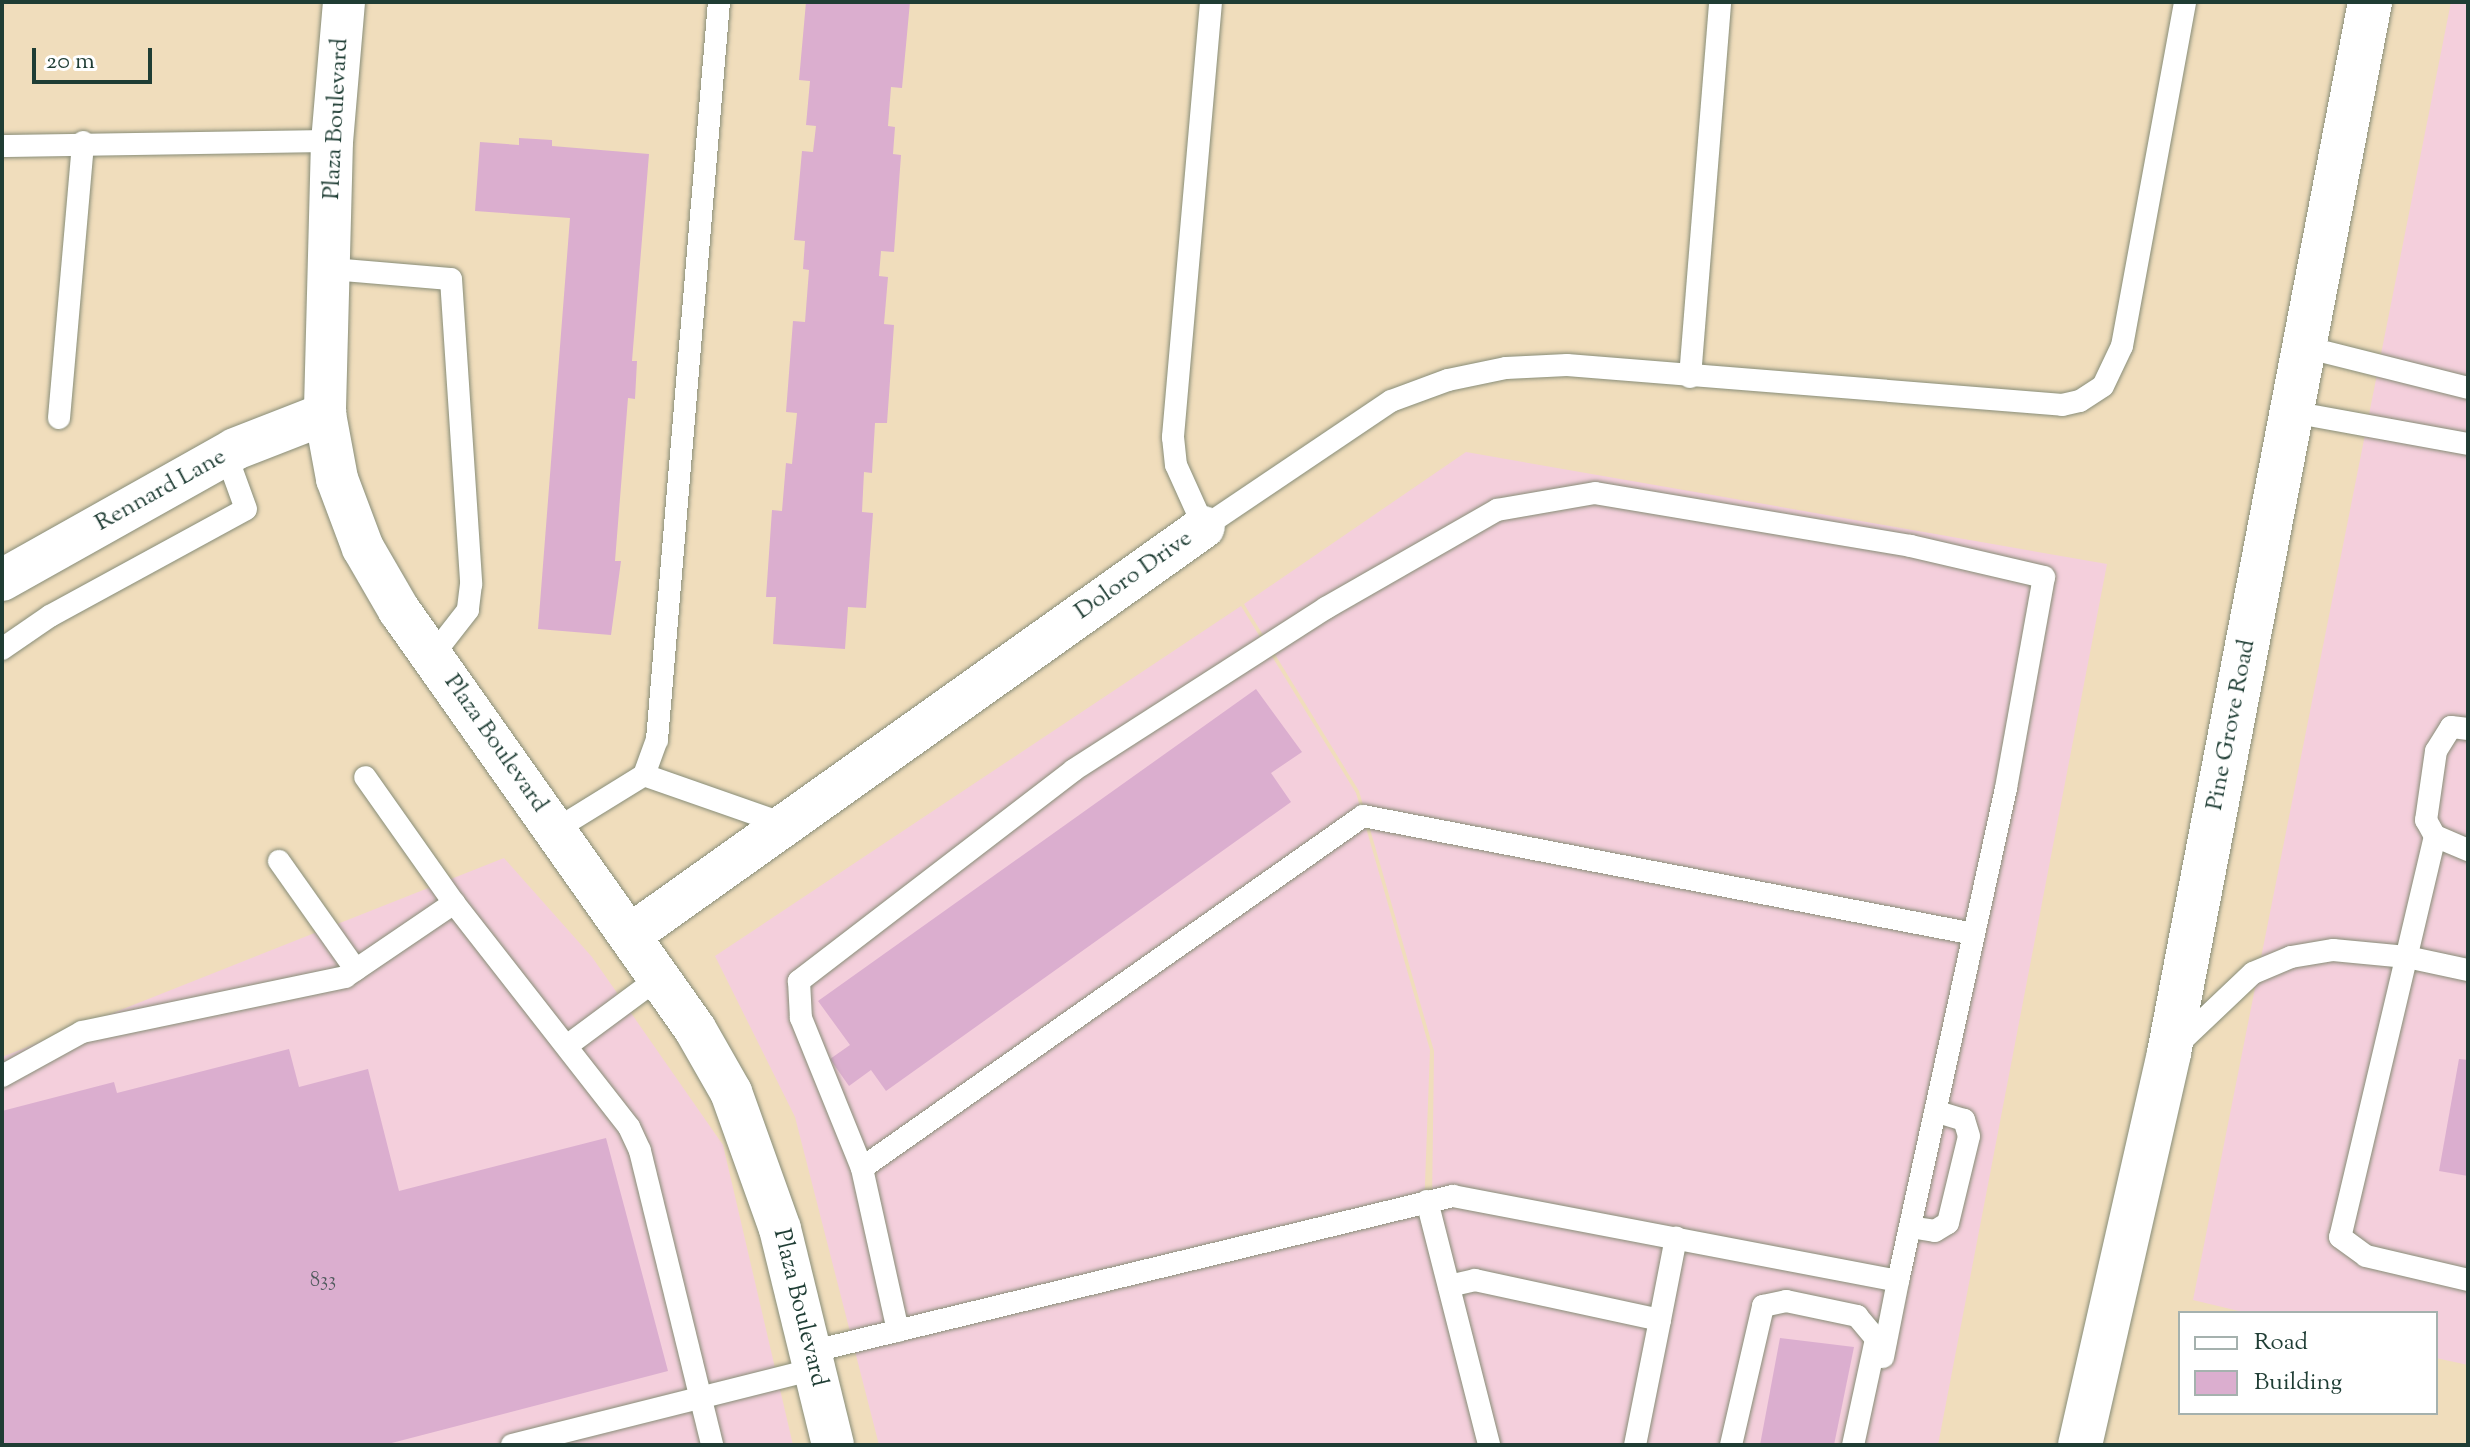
<!DOCTYPE html>
<style>
body{margin:0}
#map{position:relative;width:2470px;height:1447px;overflow:hidden;background:#f0ddbc;font-family:"Sorts Mill Goudy",serif}
div>[style]{position:absolute}
.built>*{inset:0;background:#f4cfdc}
.building>*{inset:0;background:#dbaecf}
.roads{filter:drop-shadow(0 0 2px #888d78) drop-shadow(0 0 2px #888d78)}
.lane>*{height:22px;margin:-11px;padding:0 11px;transform-origin:11px;border-radius:11px;background:#fff}
.street>*{height:42px;margin:-21px;padding:0 21px;transform-origin:21px;border-radius:21px;background:#fff}
.primary>*{height:44px;margin:-22px;padding:0 22px;transform-origin:22px;border-radius:22px;background:#fff}
span{translate:-50% -50%;white-space:nowrap;text-align:center;line-height:1.15;-webkit-text-stroke:6px #fff;paint-order:stroke}
.number-label{font-size:20px;color:#4e595b}
.number-label span{-webkit-text-stroke-width:0}
.street-label{font-size:24px;color:#1f3d34}
.frame{position:absolute;inset:0;border:4px solid #1f3d34;pointer-events:none}
.legend{position:absolute;left:2178px;top:1311px;width:260px;height:104px;box-sizing:border-box;background:#fff;border:2px solid #a5b1ae;margin:0;padding:10px 14px;list-style:none;font-size:24px;color:#1f3d34}
.legend li{display:flex;align-items:center;gap:16px;height:40px}
.legend b{width:40px;border:2px solid #a5b1ae}
.scale{position:absolute;left:32px;top:48px;width:120px;height:36px;box-sizing:border-box;border:4px solid #1f3d34;border-top:0;padding-left:10px;font-size:24px;line-height:28px;white-space:nowrap;color:#1f3d34;-webkit-text-stroke:6px #fff;paint-order:stroke}
</style>
<div id="map">
<div class="built">
<i style="clip-path:polygon(2451px 2px,2468px 2px,2468px 1365px,2436px 1358px,2436px 1313px,2247px 1313px,2193px 1300px)"></i>
<i style="clip-path:polygon(1466px 452px,2107px 564px,1938px 1445px,1493px 1445px,1432px 1203px,1434px 1051px,1359px 791px,1244px 604px)"></i>
<i style="clip-path:polygon(1241px 606px,1356px 793px,1430px 1050px,1424px 1210px,1483px 1445px,879px 1445px,795px 1117px,715px 956px)"></i>
<i style="clip-path:polygon(504px 858px,592px 957px,723px 1145px,793px 1445px,2px 1445px,2px 1057px)"></i>
</div>
<div class="building">
<i style="clip-path:polygon(806px 2px,910px 2px,902px 88px,891px 87px,888px 126px,895px 127px,893px 154px,901px 155px,894px 252px,881px 251px,879px 276px,888px 277px,884px 324px,894px 325px,887px 423px,875px 423px,872px 473px,864px 472px,862px 512px,873px 513px,866px 608px,848px 607px,845px 649px,773px 644px,776px 597px,766px 597px,772px 510px,782px 511px,786px 463px,792px 464px,797px 413px,786px 412px,793px 321px,805px 322px,809px 270px,803px 269px,805px 241px,794px 240px,802px 151px,813px 152px,816px 126px,806px 125px,810px 81px,799px 80px)"></i>
<i style="clip-path:polygon(519px 138px,552px 140px,552px 146px,649px 154px,632px 361px,637px 361px,635px 399px,628px 398px,615px 561px,621px 561px,611px 635px,538px 629px,570px 218px,475px 211px,480px 142px,519px 145px)"></i>
<i style="clip-path:polygon(1256px 689px,1302px 752px,1271px 773px,1291px 802px,886px 1091px,871px 1070px,849px 1086px,830px 1059px,850px 1045px,818px 1001px)"></i>
<i style="clip-path:polygon(289px 1049px,299px 1087px,368px 1069px,399px 1191px,606px 1138px,668px 1371px,384px 1445px,2px 1445px,2px 1111px,114px 1082px,117px 1093px)"></i>
<i style="clip-path:polygon(2459px 1059px,2468px 1060px,2468px 1176px,2439px 1171px)"></i>
<i style="clip-path:polygon(1780px 1338px,1854px 1347px,1834px 1445px,1760px 1445px)"></i>
</div>
<div class="roads">
<div class="lane">
<i style="left:1211px;top:2px;width:437px;rotate:95deg"></i>
<i style="left:1173px;top:437px;width:28px;rotate:84deg"></i>
<i style="left:1176px;top:465px;width:68px;rotate:65.7deg"></i>
<i style="left:1204px;top:527px;width:225px;rotate:-34deg"></i>
<i style="left:1391px;top:401px;width:61px;rotate:-20.2deg"></i>
<i style="left:1448px;top:380px;width:59px;rotate:-11.7deg"></i>
<i style="left:1506px;top:368px;width:61px;rotate:-2.8deg"></i>
<i style="left:1567px;top:365px;width:497px;rotate:4.6deg"></i>
<i style="left:2062px;top:405px;width:18px;rotate:-13deg"></i>
<i style="left:2080px;top:401px;width:27px;rotate:-33deg"></i>
<i style="left:2103px;top:386px;width:44px;rotate:-64.6deg"></i>
<i style="left:2122px;top:346px;width:350px;rotate:-79.6deg"></i>
<i style="left:2px;top:146px;width:330px;rotate:-0.9deg"></i>
<i style="left:331px;top:269px;width:120px;rotate:4.8deg"></i>
<i style="left:451px;top:279px;width:306px;rotate:86.2deg"></i>
<i style="left:471px;top:584px;width:26px;rotate:97deg"></i>
<i style="left:468px;top:610px;width:58px;rotate:128deg"></i>
<i style="left:2305px;top:347px;width:168px;rotate:14.1deg"></i>
<i style="left:1690px;top:377px;width:376px;rotate:-85.4deg"></i>
<i style="left:2292px;top:412px;width:179px;rotate:10.3deg"></i>
<i style="left:59px;top:418px;width:277px;rotate:-85deg"></i>
<i style="left:2px;top:649px;width:58px;rotate:-34.5deg"></i>
<i style="left:50px;top:616px;width:223px;rotate:-28.6deg"></i>
<i style="left:246px;top:509px;width:59px;rotate:-110deg"></i>
<i style="left:2468px;top:729px;width:17px;rotate:-173deg"></i>
<i style="left:2451px;top:727px;width:28px;rotate:122deg"></i>
<i style="left:2436px;top:751px;width:70px;rotate:98.2deg"></i>
<i style="left:2426px;top:820px;width:18px;rotate:61deg"></i>
<i style="left:2435px;top:836px;width:36px;rotate:23deg"></i>
<i style="left:644px;top:775px;width:37px;rotate:-70deg"></i>
<i style="left:657px;top:740px;width:741px;rotate:-85.2deg"></i>
<i style="left:555px;top:830px;width:105px;rotate:-31.7deg"></i>
<i style="left:644px;top:775px;width:148px;rotate:19.3deg"></i>
<i style="left:2435px;top:836px;width:412px;rotate:103.3deg"></i>
<i style="left:2340px;top:1237px;width:32px;rotate:36deg"></i>
<i style="left:2366px;top:1256px;width:105px;rotate:13.2deg"></i>
<i style="left:279px;top:861px;width:133px;rotate:54.8deg"></i>
<i style="left:454px;top:903px;width:284px;rotate:52deg"></i>
<i style="left:629px;top:1127px;width:26px;rotate:65deg"></i>
<i style="left:640px;top:1151px;width:303px;rotate:76.2deg"></i>
<i style="left:568px;top:1045px;width:114px;rotate:-36.5deg"></i>
<i style="left:2176px;top:1046px;width:106px;rotate:-43.5deg"></i>
<i style="left:2253px;top:973px;width:41px;rotate:-22.8deg"></i>
<i style="left:2291px;top:957px;width:43px;rotate:-9.5deg"></i>
<i style="left:2333px;top:950px;width:74px;rotate:5.4deg"></i>
<i style="left:2407px;top:957px;width:62px;rotate:12deg"></i>
<i style="left:2px;top:1076px;width:91px;rotate:-28.8deg"></i>
<i style="left:82px;top:1032px;width:269px;rotate:-11.8deg"></i>
<i style="left:345px;top:977px;width:132px;rotate:-34.2deg"></i>
<i style="left:454px;top:903px;width:154px;rotate:-125.2deg"></i>
<i style="left:1427px;top:1201px;width:252px;rotate:75.7deg"></i>
<i style="left:1910px;top:1227px;width:25px;rotate:9deg"></i>
<i style="left:1935px;top:1231px;width:15px;rotate:-32deg"></i>
<i style="left:1948px;top:1223px;width:89px;rotate:-76.4deg"></i>
<i style="left:1969px;top:1136px;width:17px;rotate:-107deg"></i>
<i style="left:1964px;top:1120px;width:30px;rotate:-163deg"></i>
<i style="left:1449px;top:1286px;width:27px;rotate:-13deg"></i>
<i style="left:1475px;top:1280px;width:189px;rotate:12.2deg"></i>
<i style="left:1660px;top:1320px;width:127px;rotate:101.3deg"></i>
<i style="left:1660px;top:1320px;width:84px;rotate:-79deg"></i>
<i style="left:898px;top:1331px;width:167px;rotate:-102.5deg"></i>
<i style="left:862px;top:1168px;width:612px;rotate:-35.09deg"></i>
<i style="left:1363px;top:816px;width:622px;rotate:10.93deg"></i>
<i style="left:810px;top:1352px;width:662px;rotate:-13.64deg"></i>
<i style="left:1453px;top:1196px;width:453px;rotate:10.8deg"></i>
<i style="left:1898px;top:1281px;width:505px;rotate:-77.64deg"></i>
<i style="left:2006px;top:788px;width:214px;rotate:-79.8deg"></i>
<i style="left:2044px;top:577px;width:137px;rotate:-166.9deg"></i>
<i style="left:1911px;top:546px;width:320px;rotate:-170.5deg"></i>
<i style="left:1595px;top:493px;width:99px;rotate:170.2deg"></i>
<i style="left:1497px;top:510px;width:197px;rotate:150.2deg"></i>
<i style="left:1326px;top:608px;width:300px;rotate:147.3deg"></i>
<i style="left:1074px;top:770px;width:347px;rotate:142.5deg"></i>
<i style="left:799px;top:981px;width:37px;rotate:87deg"></i>
<i style="left:801px;top:1018px;width:162px;rotate:67.9deg"></i>
<i style="left:1883px;top:1357px;width:77px;rotate:-78.8deg"></i>
<i style="left:512px;top:1445px;width:311px;rotate:-14.1deg"></i>
<i style="left:1731px;top:1445px;width:143px;rotate:-77deg"></i>
<i style="left:1763px;top:1306px;width:24px;rotate:-12deg"></i>
<i style="left:1786px;top:1301px;width:73px;rotate:11.9deg"></i>
<i style="left:1857px;top:1316px;width:30px;rotate:50deg"></i>
<i style="left:1876px;top:1339px;width:108px;rotate:102.2deg"></i>
</div>
<div class="street">
<i style="left:344px;top:2px;width:140px;rotate:94.9deg"></i>
<i style="left:332px;top:141px;width:273px;rotate:91.5deg"></i>
<i style="left:325px;top:414px;width:66px;rotate:79.5deg"></i>
<i style="left:337px;top:479px;width:74px;rotate:69.4deg"></i>
<i style="left:363px;top:548px;width:72px;rotate:59.9deg"></i>
<i style="left:399px;top:610px;width:513px;rotate:54.76deg"></i>
<i style="left:695px;top:1029px;width:73px;rotate:60.3deg"></i>
<i style="left:731px;top:1092px;width:145px;rotate:70.3deg"></i>
<i style="left:780px;top:1229px;width:222px;rotate:76.2deg"></i>
<i style="left:2px;top:580px;width:267px;rotate:-29.3deg"></i>
<i style="left:235px;top:449px;width:97px;rotate:-21.3deg"></i>
<i style="left:630px;top:935px;width:704px;rotate:-35.41deg"></i>
</div>
<div class="primary">
<i style="left:2080px;top:1445px;width:402px;rotate:-77.2deg"></i>
<i style="left:2169px;top:1053px;width:1070px;rotate:-79.17deg"></i>
</div>
</div>
<div class="number-label">
<span style="left:323px;top:1281px">833</span>
</div>
<div class="street-label">
<span style="left:337px;top:119px;rotate:-87deg">Plaza Boulevard</span>
<span style="left:161px;top:491px;rotate:-29deg">Rennard Lane</span>
<span style="left:1134px;top:576px;rotate:-35deg">Doloro Drive</span>
<span style="left:2232px;top:725px;rotate:-79deg">Pine Grove Road</span>
<span style="left:495px;top:744px;rotate:55deg">Plaza Boulevard</span>
<span style="left:799px;top:1308px;rotate:76deg">Plaza Boulevard</span>
</div>
<div class="frame"></div>
<ul class="legend">
<li><b style="height:10px;background:#fff"></b>Road</li>
<li><b style="height:22px;background:#dbaecf"></b>Building</li>
</ul>
<div class="scale">20 m</div>
</div>
